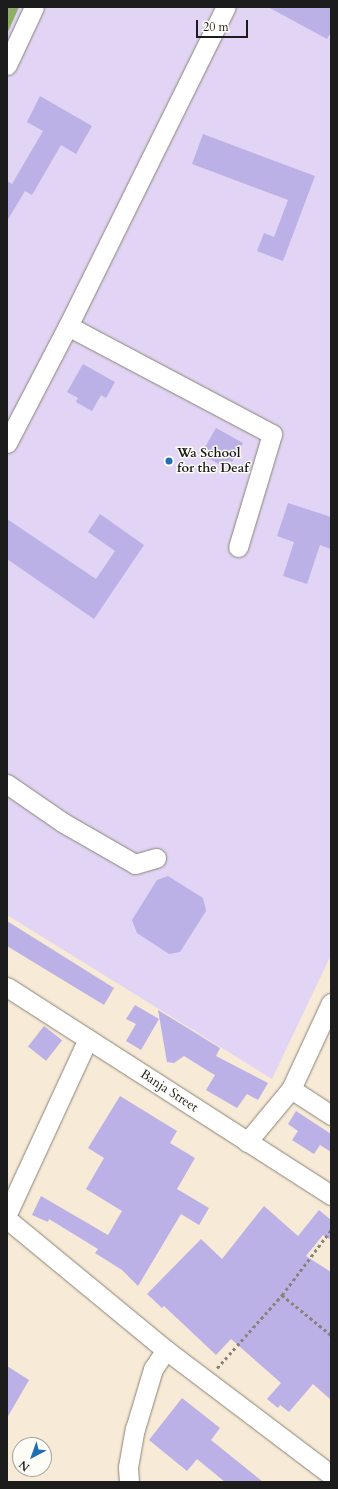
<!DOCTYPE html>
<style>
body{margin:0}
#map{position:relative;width:338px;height:1489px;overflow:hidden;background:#f7ead6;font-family:Cardo,serif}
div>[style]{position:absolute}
.built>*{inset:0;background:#e1d4f4}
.forest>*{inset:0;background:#8eb065}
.building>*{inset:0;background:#bbb1e6;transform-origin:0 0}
.path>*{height:2.5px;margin-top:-1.25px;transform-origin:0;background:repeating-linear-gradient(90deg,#8a8379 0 3px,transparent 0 6px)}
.roads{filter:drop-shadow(0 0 1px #8a8379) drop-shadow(0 0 1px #8a8379)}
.minor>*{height:19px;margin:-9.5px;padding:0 9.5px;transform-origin:9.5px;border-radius:9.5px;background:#fff}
.dots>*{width:11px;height:11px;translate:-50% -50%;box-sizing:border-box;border:2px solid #fdfcf7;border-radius:50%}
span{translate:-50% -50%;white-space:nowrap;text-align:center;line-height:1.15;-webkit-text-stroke:3px #fdfcf7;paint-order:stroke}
.poi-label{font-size:13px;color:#1c1c1c;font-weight:700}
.left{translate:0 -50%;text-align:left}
.street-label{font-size:13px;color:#1c1c1c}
.frame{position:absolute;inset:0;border:8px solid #1c1c1c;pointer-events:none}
.north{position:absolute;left:12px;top:1437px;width:40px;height:40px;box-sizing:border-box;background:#fdfcf7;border:1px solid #a3a29f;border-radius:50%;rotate:221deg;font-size:11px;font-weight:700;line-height:16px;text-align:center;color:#1c1c1c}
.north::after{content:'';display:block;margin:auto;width:14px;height:18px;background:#1f6fb2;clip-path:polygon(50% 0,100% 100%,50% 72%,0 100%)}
.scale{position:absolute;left:196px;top:20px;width:52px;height:18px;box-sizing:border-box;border:2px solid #1c1c1c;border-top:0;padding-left:5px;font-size:12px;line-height:14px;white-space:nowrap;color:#1c1c1c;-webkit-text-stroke:3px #fdfcf7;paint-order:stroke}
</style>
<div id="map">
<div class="built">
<i style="clip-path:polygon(7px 7px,331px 7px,331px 955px,272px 1079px,7px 915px)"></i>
</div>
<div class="forest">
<i style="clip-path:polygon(7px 7px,19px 7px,7px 34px)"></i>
</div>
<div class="building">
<i style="clip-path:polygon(268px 7px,331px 7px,331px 32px,327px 39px)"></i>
<i style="clip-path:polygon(40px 96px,92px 126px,76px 154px,61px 145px,32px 195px,25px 191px,7px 221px,7px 181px,12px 184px,43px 131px,27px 122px)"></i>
<i style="clip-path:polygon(203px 134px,315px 176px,283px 261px,257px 251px,264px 233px,274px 237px,288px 200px,192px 164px)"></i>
<i style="clip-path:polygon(83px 364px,115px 382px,106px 398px,101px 395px,92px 411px,76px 402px,78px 398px,67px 392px)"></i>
<i style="clip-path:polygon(216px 428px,243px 443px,232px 462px,228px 460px,224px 467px,201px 454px)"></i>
<i style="clip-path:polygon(288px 503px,331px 517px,331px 549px,320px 545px,307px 584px,283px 576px,294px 542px,277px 536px)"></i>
<i style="clip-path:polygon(100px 514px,144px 545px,94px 619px,7px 559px,7px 519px,96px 579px,115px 551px,88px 532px)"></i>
<i style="clip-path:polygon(168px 876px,203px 898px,206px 911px,180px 952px,169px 954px,137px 933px,132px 920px,157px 880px)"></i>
<i style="clip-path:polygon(7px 921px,114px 988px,104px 1005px,7px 946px)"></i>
<i style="clip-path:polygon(135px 1005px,159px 1019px,141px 1050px,126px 1041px,136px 1024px,126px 1019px)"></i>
<i style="clip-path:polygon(158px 1010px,220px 1048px,216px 1056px,268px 1083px,258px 1100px,247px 1094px,237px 1108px,206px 1090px,215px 1075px,208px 1071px,184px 1056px,174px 1063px,167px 1062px)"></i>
<i style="left:44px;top:1026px;width:23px;height:26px;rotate:38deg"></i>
<i style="clip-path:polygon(120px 1096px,177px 1131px,170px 1143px,195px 1158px,177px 1189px,209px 1208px,199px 1225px,181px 1214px,138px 1286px,122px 1270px,95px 1253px,98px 1249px,49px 1219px,48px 1222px,32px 1215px,41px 1196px,108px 1235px,122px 1211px,86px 1189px,104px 1158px,88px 1148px)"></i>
<i style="clip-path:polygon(296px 1111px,331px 1134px,331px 1152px,320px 1145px,314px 1154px,292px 1140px,298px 1131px,288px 1124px)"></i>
<i style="clip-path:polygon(264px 1206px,298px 1236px,319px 1210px,331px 1220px,331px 1240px,323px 1235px,306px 1256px,331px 1272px,331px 1400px,313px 1384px,289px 1412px,280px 1405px,278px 1408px,267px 1399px,281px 1383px,231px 1339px,216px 1355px,164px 1306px,162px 1308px,147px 1294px,201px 1239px,222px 1259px)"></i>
<i style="clip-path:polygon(7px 1366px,29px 1380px,7px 1418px)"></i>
<i style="clip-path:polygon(182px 1398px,220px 1428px,211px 1440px,263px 1482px,225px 1482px,197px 1459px,187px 1471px,149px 1440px)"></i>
</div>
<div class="path">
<i style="left:282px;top:1295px;width:63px;rotate:39.2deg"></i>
<i style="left:217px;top:1368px;width:98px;rotate:-48.3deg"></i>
<i style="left:282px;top:1295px;width:81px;rotate:-53deg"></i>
</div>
<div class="roads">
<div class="minor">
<i style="left:7px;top:65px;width:64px;rotate:-65deg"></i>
<i style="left:68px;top:326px;width:231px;rotate:27.9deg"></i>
<i style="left:272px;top:434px;width:118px;rotate:106.7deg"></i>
<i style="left:7px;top:443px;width:132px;rotate:-62.5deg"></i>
<i style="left:68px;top:326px;width:356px;rotate:-63.7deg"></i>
<i style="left:7px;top:784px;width:67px;rotate:34.6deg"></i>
<i style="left:62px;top:822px;width:84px;rotate:29.9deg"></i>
<i style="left:135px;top:864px;width:22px;rotate:-16deg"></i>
<i style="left:7px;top:987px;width:385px;rotate:32.7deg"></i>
<i style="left:291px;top:1089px;width:48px;rotate:33deg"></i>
<i style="left:247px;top:1142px;width:69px;rotate:-50.3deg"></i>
<i style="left:291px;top:1089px;width:95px;rotate:-65.1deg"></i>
<i style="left:7px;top:1214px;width:193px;rotate:-65.2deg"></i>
<i style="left:7px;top:1219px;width:206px;rotate:39.5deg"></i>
<i style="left:166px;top:1350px;width:207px;rotate:37.1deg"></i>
<i style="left:129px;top:1482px;width:15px;rotate:-94deg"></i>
<i style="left:128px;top:1467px;width:39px;rotate:-80deg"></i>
<i style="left:135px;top:1429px;width:63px;rotate:-73.3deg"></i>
<i style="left:153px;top:1369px;width:23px;rotate:-56deg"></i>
</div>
</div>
<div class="dots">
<i style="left:169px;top:461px;background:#1f6fb2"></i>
</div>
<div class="poi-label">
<span class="left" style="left:177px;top:461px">Wa School<br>for the Deaf</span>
</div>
<div class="street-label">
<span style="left:169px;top:1091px;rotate:33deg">Banja Street</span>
</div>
<div class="frame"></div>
<div class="north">N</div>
<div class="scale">20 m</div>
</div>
